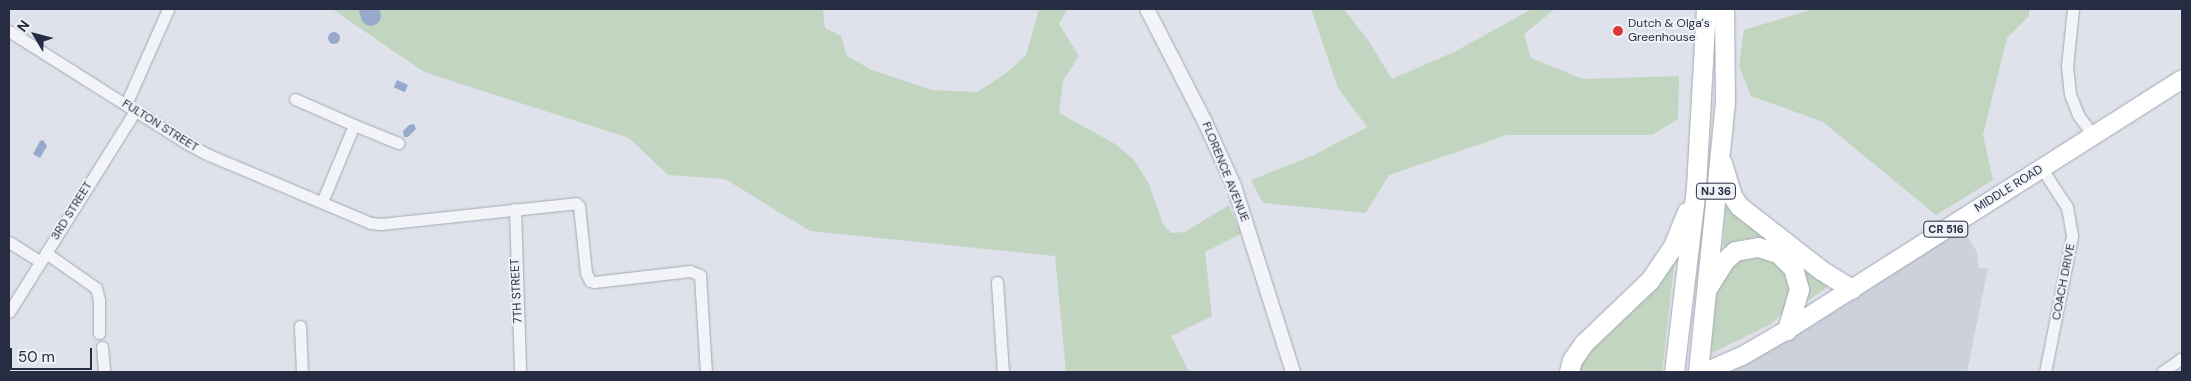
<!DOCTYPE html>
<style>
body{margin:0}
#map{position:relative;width:2191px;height:381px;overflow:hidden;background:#dfe2ea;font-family:"DM Sans",sans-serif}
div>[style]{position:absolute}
.built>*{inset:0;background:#cdd1dc}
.green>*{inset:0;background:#c2d5c0}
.water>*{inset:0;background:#97aace;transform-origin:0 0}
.round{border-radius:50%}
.river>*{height:20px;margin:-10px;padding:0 10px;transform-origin:10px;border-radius:10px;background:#97aace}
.roads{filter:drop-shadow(0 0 1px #a4a8b5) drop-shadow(0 0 1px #a4a8b5)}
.minor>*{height:11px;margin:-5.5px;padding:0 5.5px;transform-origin:5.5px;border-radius:5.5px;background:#f3f4f8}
.tertiary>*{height:14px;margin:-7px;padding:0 7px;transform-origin:7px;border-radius:7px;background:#f3f4f8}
.primary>*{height:18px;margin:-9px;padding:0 9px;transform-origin:9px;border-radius:9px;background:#fff}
.trunk>*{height:19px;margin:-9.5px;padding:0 9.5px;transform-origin:9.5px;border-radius:9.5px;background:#fff}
.dots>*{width:14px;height:14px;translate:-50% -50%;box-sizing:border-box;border:2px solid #eff1f7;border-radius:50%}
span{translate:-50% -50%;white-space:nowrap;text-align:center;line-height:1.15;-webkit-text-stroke:4px #eff1f7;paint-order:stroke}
.shield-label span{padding:1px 4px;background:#eff1f7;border:1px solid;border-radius:4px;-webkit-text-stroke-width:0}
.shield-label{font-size:11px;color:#262d43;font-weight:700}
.poi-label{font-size:12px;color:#262d43}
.left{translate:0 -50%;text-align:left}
.street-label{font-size:12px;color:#262d43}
.frame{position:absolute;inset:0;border:10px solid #262d43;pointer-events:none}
.north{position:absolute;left:10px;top:10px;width:50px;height:50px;-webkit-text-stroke:4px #eff1f7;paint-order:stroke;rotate:307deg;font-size:14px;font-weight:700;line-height:20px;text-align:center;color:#262d43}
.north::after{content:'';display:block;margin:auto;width:18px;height:22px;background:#262d43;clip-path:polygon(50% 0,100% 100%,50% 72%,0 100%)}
.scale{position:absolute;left:10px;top:348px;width:82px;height:22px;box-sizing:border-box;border:2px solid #262d43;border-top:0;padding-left:6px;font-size:15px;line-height:18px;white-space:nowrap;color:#262d43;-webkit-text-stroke:4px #eff1f7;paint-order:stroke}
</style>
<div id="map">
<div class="built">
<i style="clip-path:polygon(1963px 229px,1977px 252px,1979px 268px,1988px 268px,1967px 372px,1731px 372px,1814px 325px)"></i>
</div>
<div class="green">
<i style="clip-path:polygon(332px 9px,823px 9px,825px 28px,841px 36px,847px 56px,872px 70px,932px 90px,977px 92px,1005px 74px,1026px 55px,1039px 9px,1068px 9px,1059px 24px,1079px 56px,1063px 81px,1059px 113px,1117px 145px,1134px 160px,1149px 184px,1163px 224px,1171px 233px,1185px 232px,1229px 205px,1241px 234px,1205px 252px,1212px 316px,1171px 336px,1189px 372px,1066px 372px,1055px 256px,810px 231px,725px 179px,668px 175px,629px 138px,424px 72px)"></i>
<i style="clip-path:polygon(1311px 9px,1344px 9px,1370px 43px,1392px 79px,1456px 51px,1532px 9px,1555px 9px,1524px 34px,1531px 58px,1583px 79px,1679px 76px,1678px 119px,1652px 135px,1507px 135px,1389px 175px,1366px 213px,1263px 203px,1251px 180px,1314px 155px,1367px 127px,1338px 88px)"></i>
<i style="clip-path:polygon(1813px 9px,2029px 9px,2029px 16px,2007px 38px,1983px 135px,1993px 180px,1936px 215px,1823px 122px,1751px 96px,1739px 66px,1744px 30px)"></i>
<i style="clip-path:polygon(1726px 198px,1769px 241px,1744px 239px,1723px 247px)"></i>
<i style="clip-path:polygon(1748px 252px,1777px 259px,1791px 282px,1785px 311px,1771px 324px,1710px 354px,1719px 275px)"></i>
<i style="clip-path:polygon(1675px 257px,1662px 372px,1574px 372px,1576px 362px)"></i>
<i style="clip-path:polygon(1798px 260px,1832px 284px,1806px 302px,1802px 299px)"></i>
</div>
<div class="water">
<i class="round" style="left:328px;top:32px;width:12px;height:12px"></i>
<i style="left:397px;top:80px;width:12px;height:8px;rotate:24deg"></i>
<i style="clip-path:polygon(414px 124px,416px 129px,408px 137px,404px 137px,403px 131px,409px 125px)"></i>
<i style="clip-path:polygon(43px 140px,47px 146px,40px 158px,33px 154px,40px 141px)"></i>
</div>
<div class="river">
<i style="left:369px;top:9px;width:7px;rotate:74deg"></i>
</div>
<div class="roads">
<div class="minor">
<i style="left:2073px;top:9px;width:57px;rotate:96deg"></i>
<i style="left:2067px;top:66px;width:28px;rotate:84deg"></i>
<i style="left:2070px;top:94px;width:22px;rotate:69deg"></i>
<i style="left:2078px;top:115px;width:25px;rotate:53deg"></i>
<i style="left:9px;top:31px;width:209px;rotate:32.3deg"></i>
<i style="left:186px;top:143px;width:26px;rotate:28deg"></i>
<i style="left:209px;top:155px;width:176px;rotate:22.8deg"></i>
<i style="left:371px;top:223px;width:10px;rotate:6deg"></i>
<i style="left:381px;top:224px;width:196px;rotate:-6.1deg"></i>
<i style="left:576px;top:203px;width:4px;rotate:45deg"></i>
<i style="left:579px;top:206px;width:67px;rotate:84deg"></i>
<i style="left:586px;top:273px;width:9px;rotate:63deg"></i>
<i style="left:590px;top:281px;width:4px;rotate:14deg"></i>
<i style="left:594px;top:282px;width:97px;rotate:-6.5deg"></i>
<i style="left:690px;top:271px;width:11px;rotate:22deg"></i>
<i style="left:700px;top:275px;width:97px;rotate:86.5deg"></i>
<i style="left:295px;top:99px;width:64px;rotate:23.8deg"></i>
<i style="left:354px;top:125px;width:83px;rotate:112.6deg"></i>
<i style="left:126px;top:104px;width:104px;rotate:-66.1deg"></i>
<i style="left:354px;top:125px;width:48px;rotate:22.2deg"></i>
<i style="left:2042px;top:169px;width:45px;rotate:56.7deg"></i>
<i style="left:2067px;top:207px;width:29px;rotate:80deg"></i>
<i style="left:2072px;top:236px;width:139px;rotate:101.2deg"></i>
<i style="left:515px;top:209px;width:163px;rotate:88.2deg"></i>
<i style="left:9px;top:242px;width:36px;rotate:32deg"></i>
<i style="left:46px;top:253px;width:61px;rotate:35deg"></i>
<i style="left:96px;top:288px;width:12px;rotate:76deg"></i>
<i style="left:99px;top:300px;width:33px;rotate:90deg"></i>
<i style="left:997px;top:282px;width:90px;rotate:86.2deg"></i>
<i style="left:9px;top:312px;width:237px;rotate:-57.9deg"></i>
<i style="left:300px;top:326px;width:46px;rotate:87.5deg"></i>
<i style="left:102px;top:347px;width:25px;rotate:85deg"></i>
<i style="left:2162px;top:372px;width:24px;rotate:-35deg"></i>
</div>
<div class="tertiary">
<i style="left:1147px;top:9px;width:127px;rotate:62.8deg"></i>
<i style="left:1205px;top:122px;width:70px;rotate:65.6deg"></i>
<i style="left:1234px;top:186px;width:195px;rotate:72.4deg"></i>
</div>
<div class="primary">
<i style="left:1705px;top:372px;width:40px;rotate:-23.4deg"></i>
<i style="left:1742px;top:356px;width:52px;rotate:-30deg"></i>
<i style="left:1787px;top:330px;width:468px;rotate:-32.4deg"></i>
</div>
<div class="trunk">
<i style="left:1722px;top:163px;width:34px;rotate:73deg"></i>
<i style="left:1732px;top:196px;width:12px;rotate:55deg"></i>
<i style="left:1739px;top:206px;width:104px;rotate:38deg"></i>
<i style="left:1821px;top:270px;width:36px;rotate:32deg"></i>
<i style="left:1708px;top:287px;width:31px;rotate:-58deg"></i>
<i style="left:1724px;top:261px;width:15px;rotate:-42deg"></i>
<i style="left:1735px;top:251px;width:23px;rotate:-10deg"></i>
<i style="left:1758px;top:247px;width:21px;rotate:17deg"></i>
<i style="left:1778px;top:253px;width:21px;rotate:45deg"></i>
<i style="left:1793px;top:268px;width:22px;rotate:74deg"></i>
<i style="left:1799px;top:289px;width:43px;rotate:106.3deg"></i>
<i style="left:1569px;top:372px;width:12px;rotate:-76deg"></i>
<i style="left:1572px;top:360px;width:21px;rotate:-55deg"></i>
<i style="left:1584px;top:343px;width:91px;rotate:-43.7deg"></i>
<i style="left:1650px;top:280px;width:41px;rotate:-55.9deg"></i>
<i style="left:1673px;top:246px;width:37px;rotate:-68deg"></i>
<i style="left:1674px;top:372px;width:186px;rotate:-83.2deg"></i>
<i style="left:1696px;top:187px;width:178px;rotate:-86.8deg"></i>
<i style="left:1698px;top:372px;width:270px;rotate:-84.3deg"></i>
<i style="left:1725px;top:103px;width:94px;rotate:-90.6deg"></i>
</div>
</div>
<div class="dots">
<i style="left:1618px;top:31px;background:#db383a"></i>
</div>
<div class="shield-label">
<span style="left:1716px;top:191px">NJ 36</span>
<span style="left:1946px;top:229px">CR 516</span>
</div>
<div class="poi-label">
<span class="left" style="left:1628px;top:31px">Dutch &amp; Olga's<br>Greenhouse</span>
</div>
<div class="street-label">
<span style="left:160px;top:126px;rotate:32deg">FULTON STREET</span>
<span style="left:1225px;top:172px;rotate:68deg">FLORENCE AVENUE</span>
<span style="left:2009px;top:189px;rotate:-32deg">MIDDLE ROAD</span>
<span style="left:72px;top:211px;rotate:-58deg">3RD STREET</span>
<span style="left:2064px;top:282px;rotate:-79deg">COACH DRIVE</span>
<span style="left:517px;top:291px;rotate:-93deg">7TH STREET</span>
</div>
<div class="frame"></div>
<div class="north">N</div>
<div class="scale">50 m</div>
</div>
